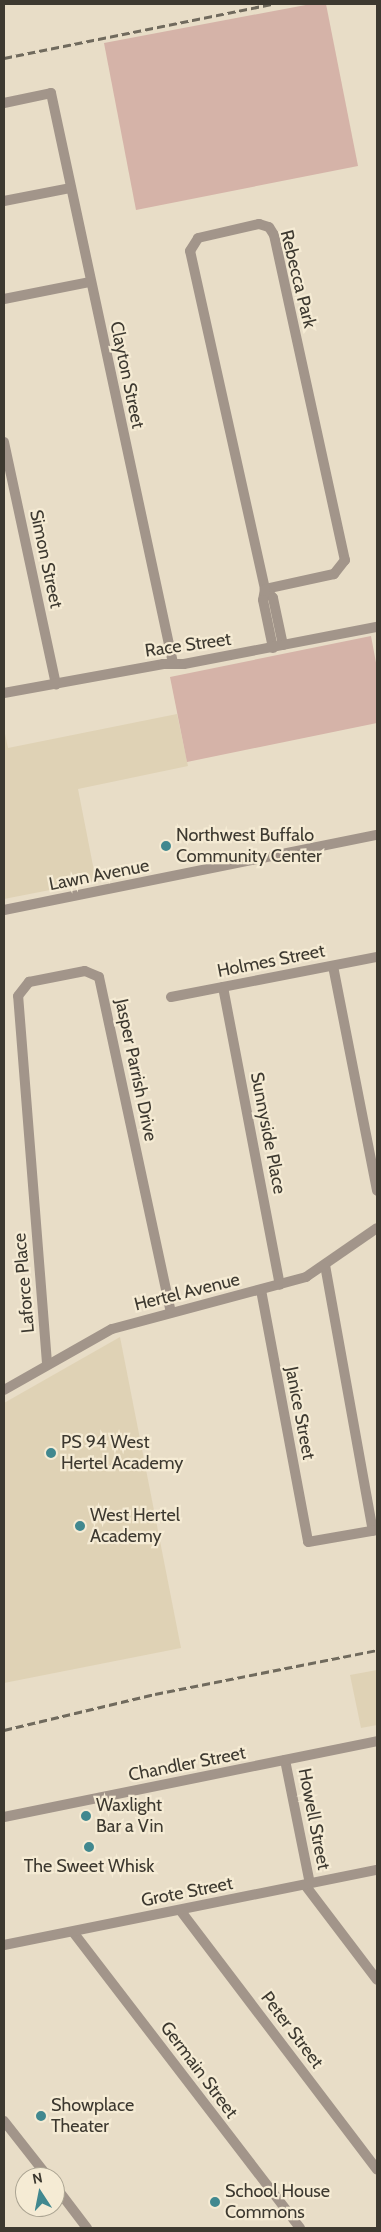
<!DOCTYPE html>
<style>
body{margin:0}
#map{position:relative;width:381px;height:2232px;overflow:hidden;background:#e8ddc7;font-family:Cabin,sans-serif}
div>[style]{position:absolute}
.built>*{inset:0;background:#dfd2b5}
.green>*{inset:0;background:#d5b3a8}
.minor>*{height:10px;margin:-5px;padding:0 5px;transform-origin:5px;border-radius:5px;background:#a2958a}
.rail>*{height:2.5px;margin-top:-1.25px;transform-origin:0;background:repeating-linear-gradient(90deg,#706a5d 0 8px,transparent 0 12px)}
.dots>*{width:14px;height:14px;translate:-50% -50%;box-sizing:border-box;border:2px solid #f5ebd4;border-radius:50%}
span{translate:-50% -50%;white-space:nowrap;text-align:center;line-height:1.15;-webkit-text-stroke:4.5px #f5ebd4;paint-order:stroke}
.street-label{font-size:18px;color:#3d3930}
.poi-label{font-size:18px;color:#3d3930}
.left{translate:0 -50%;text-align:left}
.frame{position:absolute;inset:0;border:5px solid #3d3930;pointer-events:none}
.north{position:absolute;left:15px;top:2167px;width:50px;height:50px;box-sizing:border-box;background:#f5ebd4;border:1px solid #aba492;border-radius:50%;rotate:349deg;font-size:14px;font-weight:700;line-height:20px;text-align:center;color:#3d3930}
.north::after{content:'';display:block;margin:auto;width:18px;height:22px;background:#41888f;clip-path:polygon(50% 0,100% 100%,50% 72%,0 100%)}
</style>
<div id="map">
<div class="built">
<i style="clip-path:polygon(177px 714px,188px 766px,78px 789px,96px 881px,4px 899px,4px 729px,8px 748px)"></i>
<i style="clip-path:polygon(120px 1337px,181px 1648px,4px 1683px,4px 1403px)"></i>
<i style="clip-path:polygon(377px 1670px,377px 1725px,361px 1728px,350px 1675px)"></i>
</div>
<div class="green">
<i style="clip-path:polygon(311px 4px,326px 4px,358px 166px,136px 210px,104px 43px)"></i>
<i style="clip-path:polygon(371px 636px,377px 668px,377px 723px,187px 762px,170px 677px)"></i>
</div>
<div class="minor">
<i style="left:4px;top:103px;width:48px;rotate:-12deg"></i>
<i style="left:51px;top:93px;width:583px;rotate:77.92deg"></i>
<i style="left:4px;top:201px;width:67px;rotate:-11.1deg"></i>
<i style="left:259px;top:224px;width:10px;rotate:17deg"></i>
<i style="left:269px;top:227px;width:9px;rotate:58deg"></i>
<i style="left:274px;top:235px;width:333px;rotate:77.7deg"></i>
<i style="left:345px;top:560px;width:18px;rotate:128deg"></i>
<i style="left:334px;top:574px;width:71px;rotate:167.7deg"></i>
<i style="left:265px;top:589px;width:346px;rotate:-102.5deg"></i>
<i style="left:190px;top:251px;width:15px;rotate:-58deg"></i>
<i style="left:198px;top:238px;width:63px;rotate:-12.9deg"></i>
<i style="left:4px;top:299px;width:88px;rotate:-11.2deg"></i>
<i style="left:4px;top:442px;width:248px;rotate:77.9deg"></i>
<i style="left:265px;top:589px;width:12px;rotate:48deg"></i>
<i style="left:273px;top:598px;width:48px;rotate:78deg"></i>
<i style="left:265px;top:589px;width:11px;rotate:100deg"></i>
<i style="left:263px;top:600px;width:49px;rotate:78.2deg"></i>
<i style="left:4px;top:693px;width:162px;rotate:-10.3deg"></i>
<i style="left:163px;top:664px;width:21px"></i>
<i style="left:184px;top:664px;width:197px;rotate:-10.9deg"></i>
<i style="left:4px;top:910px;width:380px;rotate:-11.4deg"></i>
<i style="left:333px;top:966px;width:229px;rotate:78.9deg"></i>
<i style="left:223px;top:987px;width:303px;rotate:79.2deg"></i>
<i style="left:171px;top:997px;width:210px;rotate:-11deg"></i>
<i style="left:325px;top:1265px;width:270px;rotate:79.8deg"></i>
<i style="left:261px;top:1290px;width:256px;rotate:79.4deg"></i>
<i style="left:308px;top:1542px;width:70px;rotate:-9.9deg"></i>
<i style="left:47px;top:1363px;width:368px;rotate:-94.5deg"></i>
<i style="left:18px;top:996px;width:18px;rotate:-52deg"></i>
<i style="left:29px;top:982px;width:57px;rotate:-11.1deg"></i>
<i style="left:85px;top:971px;width:15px;rotate:23deg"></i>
<i style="left:99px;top:977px;width:343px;rotate:77.9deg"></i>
<i style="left:4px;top:1390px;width:124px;rotate:-29.5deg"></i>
<i style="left:112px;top:1329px;width:201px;rotate:-15deg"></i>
<i style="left:306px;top:1277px;width:86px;rotate:-34.6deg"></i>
<i style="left:285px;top:1760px;width:126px;rotate:78.6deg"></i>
<i style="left:4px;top:1817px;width:381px;rotate:-11.5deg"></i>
<i style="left:305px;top:1885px;width:119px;rotate:52.8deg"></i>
<i style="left:180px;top:1910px;width:326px;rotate:52.8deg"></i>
<i style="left:73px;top:1932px;width:373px;rotate:52.5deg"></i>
<i style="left:4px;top:1945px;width:380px;rotate:-11.4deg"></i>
<i style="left:4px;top:2121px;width:71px;rotate:51.8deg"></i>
<i style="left:55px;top:2186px;width:53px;rotate:52.7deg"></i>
</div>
<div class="rail">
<i style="left:4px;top:58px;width:274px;rotate:-11.4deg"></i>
<i style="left:4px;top:1730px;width:155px;rotate:-13.4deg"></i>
<i style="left:155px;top:1694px;width:226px;rotate:-11.2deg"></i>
</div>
<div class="dots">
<i style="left:166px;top:846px;background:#41888f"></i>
<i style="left:51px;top:1453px;background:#41888f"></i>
<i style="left:80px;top:1526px;background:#41888f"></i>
<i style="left:86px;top:1816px;background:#41888f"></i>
<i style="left:89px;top:1847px;background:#41888f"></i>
<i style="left:41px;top:2116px;background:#41888f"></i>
<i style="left:215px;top:2202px;background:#41888f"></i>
</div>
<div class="street-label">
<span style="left:298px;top:279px;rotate:76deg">Rebecca Park</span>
<span style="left:127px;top:375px;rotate:78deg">Clayton Street</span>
<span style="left:46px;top:559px;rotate:78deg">Simon Street</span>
<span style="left:188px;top:645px;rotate:-8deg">Race Street</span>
<span style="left:99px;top:875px;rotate:-11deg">Lawn Avenue</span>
<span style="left:271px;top:961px;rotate:-11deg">Holmes Street</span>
<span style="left:136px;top:1070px;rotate:78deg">Jasper Parrish Drive</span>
<span style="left:268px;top:1133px;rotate:79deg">Sunnyside Place</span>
<span style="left:24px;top:1283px;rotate:-95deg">Laforce Place</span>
<span style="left:187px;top:1292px;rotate:-14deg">Hertel Avenue</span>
<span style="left:300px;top:1413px;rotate:79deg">Janice Street</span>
<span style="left:187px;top:1764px;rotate:-11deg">Chandler Street</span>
<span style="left:314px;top:1819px;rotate:79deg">Howell Street</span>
<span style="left:187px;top:1892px;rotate:-11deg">Grote Street</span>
<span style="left:292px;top:2030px;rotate:53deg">Peter Street</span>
<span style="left:199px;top:2070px;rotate:53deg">Germain Street</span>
</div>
<div class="poi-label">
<span class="left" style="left:176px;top:846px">Northwest Buffalo<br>Community Center</span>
<span class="left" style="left:61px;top:1453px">PS 94 West<br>Hertel Academy</span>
<span class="left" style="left:90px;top:1526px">West Hertel<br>Academy</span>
<span class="left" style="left:96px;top:1816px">Waxlight<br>Bar a Vin</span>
<span style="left:89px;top:1866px">The Sweet Whisk</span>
<span class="left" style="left:51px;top:2116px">Showplace<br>Theater</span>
<span class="left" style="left:225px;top:2202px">School House<br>Commons</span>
</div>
<div class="frame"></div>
<div class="north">N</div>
</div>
